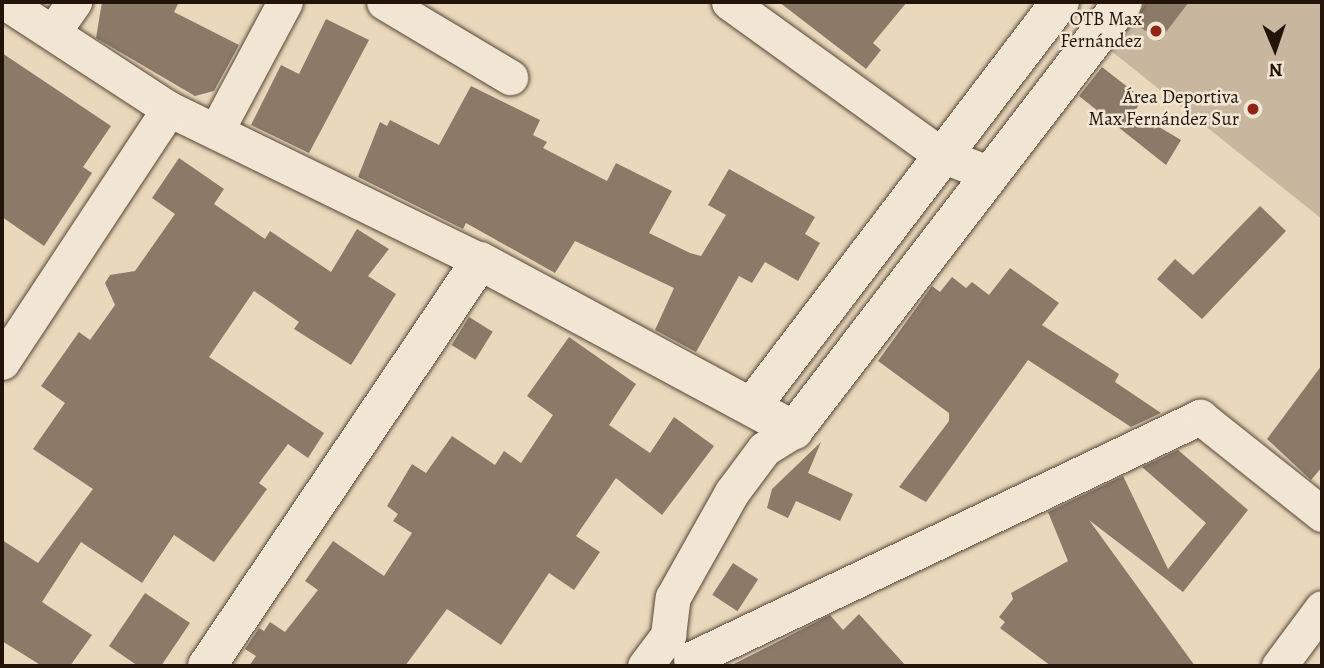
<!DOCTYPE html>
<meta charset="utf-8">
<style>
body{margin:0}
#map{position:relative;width:1324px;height:668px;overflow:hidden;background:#ead8bc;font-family:Alegreya,serif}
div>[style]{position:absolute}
.green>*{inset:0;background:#c8b79e}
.building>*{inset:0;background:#8a7a67;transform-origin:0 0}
.roads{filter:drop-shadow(0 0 2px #554536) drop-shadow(0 0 2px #554536)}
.street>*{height:35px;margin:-17.5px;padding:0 17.5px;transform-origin:17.5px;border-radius:17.5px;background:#f1e6d3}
.secondary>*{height:38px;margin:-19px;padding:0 19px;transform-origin:19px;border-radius:19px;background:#f1e6d3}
.dots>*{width:19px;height:19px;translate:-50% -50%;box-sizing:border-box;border:4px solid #f1e6d3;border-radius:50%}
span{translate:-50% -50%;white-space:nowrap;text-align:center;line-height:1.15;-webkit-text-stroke:5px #f1e6d3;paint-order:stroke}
.poi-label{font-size:19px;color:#23140a}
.right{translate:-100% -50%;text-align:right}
.frame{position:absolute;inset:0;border:4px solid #23140a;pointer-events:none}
.north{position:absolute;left:1240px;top:14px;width:70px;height:70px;-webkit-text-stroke:5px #f1e6d3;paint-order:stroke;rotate:178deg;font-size:19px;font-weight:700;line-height:28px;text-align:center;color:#23140a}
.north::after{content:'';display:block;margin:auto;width:24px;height:32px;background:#23140a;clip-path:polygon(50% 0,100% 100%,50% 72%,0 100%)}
</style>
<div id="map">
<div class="green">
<i style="clip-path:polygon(1139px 2px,1322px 2px,1322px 219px,1105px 46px)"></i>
</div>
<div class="building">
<i style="clip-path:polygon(102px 2px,179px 2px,174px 12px,239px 45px,214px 91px,195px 96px,96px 38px)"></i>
<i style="clip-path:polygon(779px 2px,907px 2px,873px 43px,881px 50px,866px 69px)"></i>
<i style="clip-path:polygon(1189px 2px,1159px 41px,1135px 23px,1146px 2px)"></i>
<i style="clip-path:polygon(326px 19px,369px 40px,309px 153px,251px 125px,281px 65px,299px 74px)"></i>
<i style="clip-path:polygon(2px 53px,111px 126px,83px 167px,92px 173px,44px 246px,2px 217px)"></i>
<i style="clip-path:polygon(1102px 67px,1143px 99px,1134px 112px,1181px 140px,1166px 165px,1079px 96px)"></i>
<i style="clip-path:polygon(471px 86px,540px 120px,533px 135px,547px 142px,543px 148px,607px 181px,616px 163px,672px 191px,649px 233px,690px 253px,701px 256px,726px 215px,708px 205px,729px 169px,815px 217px,805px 234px,820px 243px,798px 281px,765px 262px,752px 283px,739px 276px,696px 352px,655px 330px,674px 288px,575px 241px,555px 273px,466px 223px,463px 229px,358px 177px,380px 122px,387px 126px,390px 120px,439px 145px)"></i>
<i style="clip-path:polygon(179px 158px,224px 189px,214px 204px,265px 239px,270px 231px,331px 272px,357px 229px,389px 249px,368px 276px,396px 294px,351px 365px,294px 329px,299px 322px,254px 291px,209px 357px,324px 433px,308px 458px,288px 444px,259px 483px,267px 489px,214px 562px,174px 535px,142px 583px,81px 542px,42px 602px,92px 635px,70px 666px,42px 666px,2px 641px,2px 540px,38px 563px,93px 489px,33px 449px,65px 403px,41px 386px,79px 332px,90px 340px,115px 305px,105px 283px,110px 275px,135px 271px,175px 214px,152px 198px)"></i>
<i style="clip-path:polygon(1260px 206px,1286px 231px,1202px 319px,1157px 279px,1175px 259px,1193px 275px)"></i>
<i style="clip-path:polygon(1010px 268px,1059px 303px,1042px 325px,1119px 374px,1115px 382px,1161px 413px,1131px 427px,1028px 360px,926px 502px,899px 487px,949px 421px,949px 413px,878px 361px,932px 286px,940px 292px,952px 277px,966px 288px,972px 282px,989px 295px)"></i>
<i style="left:469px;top:317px;width:28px;height:33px;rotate:32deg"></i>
<i style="clip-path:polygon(569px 337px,636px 384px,609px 425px,650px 453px,674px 417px,714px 446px,662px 515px,616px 478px,576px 536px,600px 552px,574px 590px,549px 573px,501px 645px,447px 609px,405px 666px,249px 666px,256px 656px,245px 649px,259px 628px,264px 631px,270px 622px,285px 632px,318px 590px,305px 581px,333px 541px,384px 576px,412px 533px,393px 521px,398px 514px,387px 506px,412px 464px,426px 473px,452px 436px,495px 465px,504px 451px,521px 463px,553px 415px,527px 396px)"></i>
<i style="clip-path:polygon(1322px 365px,1322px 467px,1311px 480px,1267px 439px)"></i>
<i style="clip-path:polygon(821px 442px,808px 473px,853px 494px,840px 521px,796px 501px,788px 518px,767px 508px,772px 489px)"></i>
<i style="clip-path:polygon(1178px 450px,1248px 510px,1183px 592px,1089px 520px,1195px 666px,1051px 666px,1000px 628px,1005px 622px,999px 617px,1013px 599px,1011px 593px,1068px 561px,1048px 512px,1123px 476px,1168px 569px,1206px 523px,1142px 467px)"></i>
<i style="left:733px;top:563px;width:30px;height:38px;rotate:33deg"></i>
<i style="clip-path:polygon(145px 593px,190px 623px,161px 666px,138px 666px,109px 646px)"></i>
<i style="clip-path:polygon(859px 614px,906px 666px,730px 666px,830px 615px,843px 630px)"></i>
</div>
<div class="roads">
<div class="street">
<i style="left:5px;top:2px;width:196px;rotate:33.1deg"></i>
<i style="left:169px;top:109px;width:346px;rotate:26deg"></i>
<i style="left:384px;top:2px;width:147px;rotate:30.8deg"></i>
<i style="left:729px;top:2px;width:261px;rotate:35.8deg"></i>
<i style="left:941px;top:155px;width:53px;rotate:20.8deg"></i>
<i style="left:53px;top:32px;width:37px;rotate:-55deg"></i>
<i style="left:216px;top:131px;width:146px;rotate:-61.9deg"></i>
<i style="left:2px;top:362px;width:303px;rotate:-56.6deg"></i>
<i style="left:691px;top:659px;width:564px;rotate:-25.43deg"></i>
<i style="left:1200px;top:417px;width:156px;rotate:38.5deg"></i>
<i style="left:645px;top:666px;width:39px;rotate:-53deg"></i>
<i style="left:668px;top:635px;width:38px;rotate:-83deg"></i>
<i style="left:673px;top:597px;width:120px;rotate:-60.7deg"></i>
<i style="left:732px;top:492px;width:54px;rotate:-53.3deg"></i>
<i style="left:764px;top:449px;width:36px;rotate:-32deg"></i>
<i style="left:1279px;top:666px;width:72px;rotate:-53.4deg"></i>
</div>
<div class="secondary">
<i style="left:752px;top:406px;width:508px;rotate:-52.68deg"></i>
<i style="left:207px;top:666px;width:488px;rotate:-56deg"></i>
<i style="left:480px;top:261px;width:357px;rotate:28.3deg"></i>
<i style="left:794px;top:430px;width:540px;rotate:-52.45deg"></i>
</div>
</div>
<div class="dots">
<i style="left:1156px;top:31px;background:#8f2418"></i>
<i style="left:1253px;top:109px;background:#8f2418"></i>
</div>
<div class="poi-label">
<span class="right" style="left:1142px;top:31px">OTB Max<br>Fernández</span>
<span class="right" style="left:1239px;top:109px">Área Deportiva<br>Max Fernández Sur</span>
</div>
<div class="frame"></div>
<div class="north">N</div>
</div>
